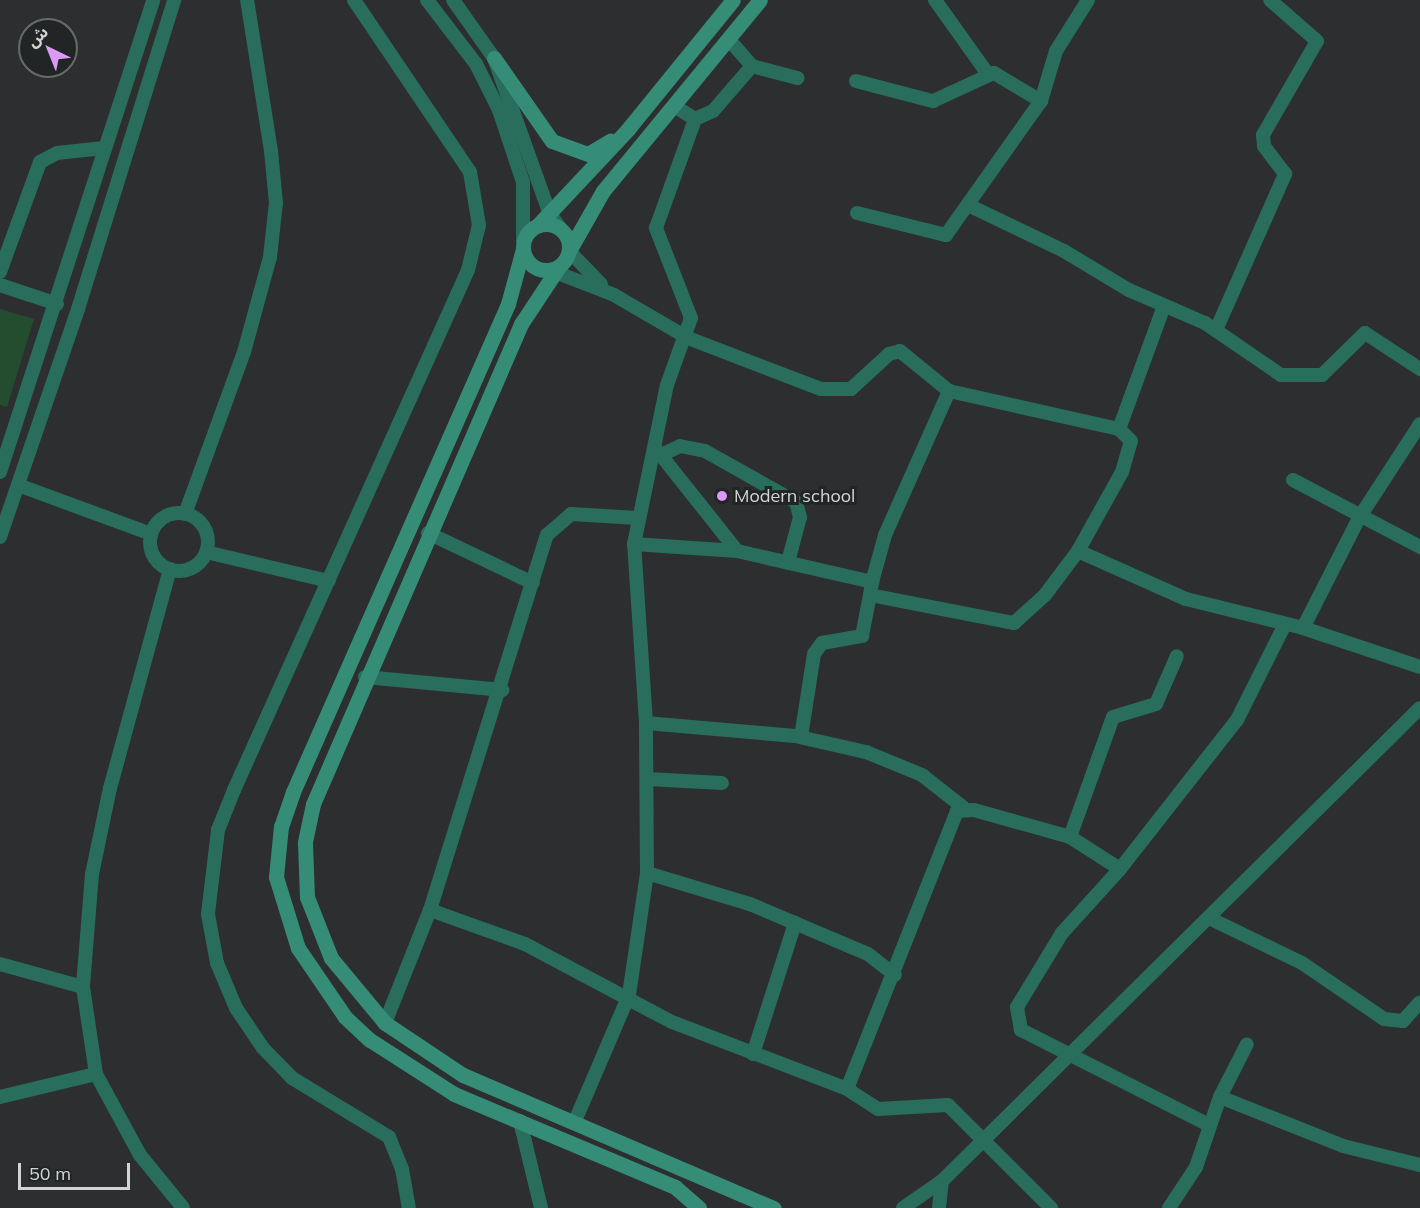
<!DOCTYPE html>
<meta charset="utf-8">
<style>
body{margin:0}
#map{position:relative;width:1420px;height:1208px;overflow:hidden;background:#2c2e2f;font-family:Mulish,"Noto Sans Arabic",sans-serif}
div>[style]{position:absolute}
.green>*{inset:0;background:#244d2f}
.minor>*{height:14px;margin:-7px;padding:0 7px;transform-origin:7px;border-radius:7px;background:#296d5c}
.minor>.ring{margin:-7px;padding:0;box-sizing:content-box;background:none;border:14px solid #296d5c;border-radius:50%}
.secondary>*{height:15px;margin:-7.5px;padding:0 7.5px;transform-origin:7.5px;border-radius:7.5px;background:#368d77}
.secondary>.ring{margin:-7.5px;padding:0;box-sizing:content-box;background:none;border:15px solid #368d77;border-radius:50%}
.dots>*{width:16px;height:16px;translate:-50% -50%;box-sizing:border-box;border:3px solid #222525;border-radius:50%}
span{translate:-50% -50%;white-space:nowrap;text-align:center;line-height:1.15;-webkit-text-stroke:6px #222525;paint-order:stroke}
.poi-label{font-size:18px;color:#d3d5d5}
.left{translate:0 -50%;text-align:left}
.north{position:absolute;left:18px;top:18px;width:60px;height:60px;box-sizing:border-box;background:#222525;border:2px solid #696b6b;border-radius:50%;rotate:317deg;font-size:16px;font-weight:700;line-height:24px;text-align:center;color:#d3d5d5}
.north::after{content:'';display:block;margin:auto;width:21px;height:27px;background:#da9af6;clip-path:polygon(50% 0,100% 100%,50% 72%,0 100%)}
.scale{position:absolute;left:18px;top:1163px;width:112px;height:27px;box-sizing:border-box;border:3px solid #d3d5d5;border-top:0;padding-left:8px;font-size:18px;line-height:21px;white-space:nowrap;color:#d3d5d5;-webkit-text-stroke:4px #222525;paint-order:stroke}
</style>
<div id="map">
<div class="green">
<i style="clip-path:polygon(0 309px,34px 319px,7px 407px,0 405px)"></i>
</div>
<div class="minor">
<i style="left:354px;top:0;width:207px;rotate:56deg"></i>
<i style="left:470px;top:172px;width:54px;rotate:80.4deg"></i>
<i style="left:479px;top:225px;width:46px;rotate:103.7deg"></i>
<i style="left:468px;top:270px;width:570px;rotate:114.23deg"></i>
<i style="left:234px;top:790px;width:43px;rotate:111.8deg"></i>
<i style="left:218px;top:830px;width:85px;rotate:96.8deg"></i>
<i style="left:208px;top:914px;width:50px;rotate:79.6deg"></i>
<i style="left:217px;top:963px;width:49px;rotate:67.1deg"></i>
<i style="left:236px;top:1008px;width:48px;rotate:56deg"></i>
<i style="left:263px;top:1048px;width:42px;rotate:46deg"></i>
<i style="left:292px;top:1078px;width:114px;rotate:31.3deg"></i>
<i style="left:389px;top:1137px;width:35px;rotate:68deg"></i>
<i style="left:402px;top:1169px;width:40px;rotate:80deg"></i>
<i style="left:427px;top:0;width:81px;rotate:52.6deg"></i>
<i style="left:476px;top:64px;width:51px;rotate:63.4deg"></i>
<i style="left:499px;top:110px;width:76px;rotate:71.6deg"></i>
<i style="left:523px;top:182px;width:59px;rotate:90deg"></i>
<i style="left:453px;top:0;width:71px;rotate:54.7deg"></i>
<i style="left:494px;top:58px;width:166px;rotate:70.3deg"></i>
<i style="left:550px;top:214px;width:17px;rotate:54deg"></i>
<i style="left:935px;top:0;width:90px;rotate:54.5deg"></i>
<i style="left:752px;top:66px;width:47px;rotate:14.9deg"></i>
<i style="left:856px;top:81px;width:80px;rotate:14.6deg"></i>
<i style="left:933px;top:101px;width:67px;rotate:-24.7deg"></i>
<i style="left:994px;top:73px;width:55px;rotate:30.8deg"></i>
<i style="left:695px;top:119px;width:20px;rotate:-24deg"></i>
<i style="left:713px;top:111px;width:60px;rotate:-49.1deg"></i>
<i style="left:752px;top:66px;width:35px;rotate:-131deg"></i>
<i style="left:968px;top:205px;width:106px;rotate:25.6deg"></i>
<i style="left:1064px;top:251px;width:76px;rotate:31deg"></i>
<i style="left:1129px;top:290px;width:83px;rotate:23.5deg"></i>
<i style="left:1205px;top:323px;width:92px;rotate:34.4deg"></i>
<i style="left:1281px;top:375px;width:41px"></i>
<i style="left:1322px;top:375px;width:60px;rotate:-44.3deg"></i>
<i style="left:1365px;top:333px;width:66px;rotate:33.2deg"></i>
<i style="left:857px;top:213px;width:92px;rotate:13.9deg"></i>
<i style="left:946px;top:235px;width:164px;rotate:-54.7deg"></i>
<i style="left:1041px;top:101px;width:52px;rotate:-73.3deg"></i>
<i style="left:1056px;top:51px;width:60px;rotate:-57.9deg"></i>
<i style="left:569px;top:251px;width:46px;rotate:45.9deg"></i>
<i style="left:550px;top:270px;width:69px;rotate:21.3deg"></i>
<i style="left:614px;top:295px;width:86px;rotate:30.2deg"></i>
<i style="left:688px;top:338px;width:142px;rotate:21deg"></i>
<i style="left:821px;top:389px;width:30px"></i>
<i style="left:851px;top:389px;width:52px;rotate:-42.6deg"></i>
<i style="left:889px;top:354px;width:11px;rotate:-15deg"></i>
<i style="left:900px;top:351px;width:63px;rotate:39.2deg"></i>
<i style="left:949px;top:391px;width:174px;rotate:12.6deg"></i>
<i style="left:1119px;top:429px;width:131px;rotate:-69.9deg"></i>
<i style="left:0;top:272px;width:117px;rotate:-70deg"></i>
<i style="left:40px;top:162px;width:19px;rotate:-28deg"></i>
<i style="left:57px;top:153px;width:47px;rotate:-6.1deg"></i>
<i style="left:0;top:285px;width:60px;rotate:18.4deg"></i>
<i style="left:1216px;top:330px;width:171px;rotate:-66.1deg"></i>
<i style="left:1285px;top:174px;width:35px;rotate:-127deg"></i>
<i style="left:1264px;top:146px;width:11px;rotate:-95deg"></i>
<i style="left:1263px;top:135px;width:108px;rotate:-60.1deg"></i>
<i style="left:1317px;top:41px;width:62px;rotate:-138.9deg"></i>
<i style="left:656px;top:449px;width:130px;rotate:51.5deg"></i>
<i style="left:661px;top:455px;width:21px;rotate:-25deg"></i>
<i style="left:680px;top:446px;width:25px;rotate:11deg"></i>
<i style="left:705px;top:451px;width:104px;rotate:29.3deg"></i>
<i style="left:796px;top:502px;width:16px;rotate:75deg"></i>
<i style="left:800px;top:517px;width:47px;rotate:104.9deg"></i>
<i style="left:0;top:472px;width:496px;rotate:-72deg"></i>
<i style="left:1293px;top:480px;width:144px;rotate:27.8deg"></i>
<i style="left:18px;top:485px;width:142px;rotate:20.2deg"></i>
<i class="ring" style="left:150px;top:513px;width:44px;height:44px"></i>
<i style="left:185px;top:514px;width:172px;rotate:-70deg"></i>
<i style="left:244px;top:352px;width:98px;rotate:-74.7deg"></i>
<i style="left:270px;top:257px;width:54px;rotate:-83.7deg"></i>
<i style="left:276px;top:203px;width:52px;rotate:-95.5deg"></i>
<i style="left:271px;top:151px;width:153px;rotate:-99deg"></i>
<i style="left:428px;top:533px;width:116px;rotate:25.5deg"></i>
<i style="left:0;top:537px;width:241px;rotate:-71.1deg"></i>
<i style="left:78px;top:309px;width:324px;rotate:-72.7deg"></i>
<i style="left:634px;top:544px;width:103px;rotate:3.9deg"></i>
<i style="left:737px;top:551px;width:139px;rotate:12.9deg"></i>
<i style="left:872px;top:582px;width:13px;rotate:99deg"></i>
<i style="left:870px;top:595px;width:147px;rotate:11deg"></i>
<i style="left:1014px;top:623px;width:42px;rotate:-42.1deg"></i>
<i style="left:1045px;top:595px;width:55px;rotate:-53.1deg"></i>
<i style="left:1078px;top:551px;width:90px;rotate:-60.9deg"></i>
<i style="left:1122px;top:472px;width:32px;rotate:-74deg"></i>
<i style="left:1131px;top:441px;width:17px;rotate:-135deg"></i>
<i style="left:1078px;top:551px;width:118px;rotate:24deg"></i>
<i style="left:1186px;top:599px;width:121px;rotate:13.9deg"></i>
<i style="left:1303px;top:628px;width:123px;rotate:18.4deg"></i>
<i style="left:206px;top:552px;width:126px;rotate:13.3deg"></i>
<i style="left:170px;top:569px;width:227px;rotate:105.3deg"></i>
<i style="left:110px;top:788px;width:88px;rotate:101.8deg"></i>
<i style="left:92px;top:874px;width:113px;rotate:94.6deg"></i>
<i style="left:83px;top:987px;width:88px;rotate:81.5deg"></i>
<i style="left:96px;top:1074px;width:92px;rotate:61.5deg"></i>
<i style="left:140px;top:1155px;width:68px;rotate:50.9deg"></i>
<i style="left:872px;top:582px;width:49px;rotate:-74.5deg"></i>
<i style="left:885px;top:535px;width:158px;rotate:-66deg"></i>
<i style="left:1303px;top:628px;width:123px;rotate:-63deg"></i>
<i style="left:1359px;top:518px;width:112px;rotate:-57deg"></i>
<i style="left:365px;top:677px;width:138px;rotate:5.4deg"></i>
<i style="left:646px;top:723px;width:150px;rotate:5deg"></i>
<i style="left:795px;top:736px;width:73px;rotate:12.7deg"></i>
<i style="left:866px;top:752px;width:61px;rotate:22.3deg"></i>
<i style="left:922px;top:775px;width:53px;rotate:38.2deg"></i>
<i style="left:801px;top:737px;width:84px;rotate:-81.1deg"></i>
<i style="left:814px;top:654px;width:14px;rotate:-54deg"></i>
<i style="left:822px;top:643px;width:41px;rotate:-9.9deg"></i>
<i style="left:862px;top:636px;width:42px;rotate:-79deg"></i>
<i style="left:647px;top:779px;width:75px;rotate:3.1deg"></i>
<i style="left:1070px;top:837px;width:127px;rotate:-70.3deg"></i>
<i style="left:1113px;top:717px;width:45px;rotate:-16.8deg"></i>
<i style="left:1156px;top:704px;width:52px;rotate:-66.4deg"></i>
<i style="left:647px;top:873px;width:108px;rotate:16.8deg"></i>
<i style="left:750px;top:904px;width:128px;rotate:23deg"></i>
<i style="left:868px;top:954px;width:34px;rotate:38deg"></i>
<i style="left:430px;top:910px;width:101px;rotate:19.7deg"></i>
<i style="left:525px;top:944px;width:166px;rotate:28deg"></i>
<i style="left:672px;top:1022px;width:187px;rotate:20.9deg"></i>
<i style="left:847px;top:1089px;width:37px;rotate:33deg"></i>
<i style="left:878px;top:1109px;width:70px;rotate:-3.3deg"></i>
<i style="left:948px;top:1105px;width:146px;rotate:45deg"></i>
<i style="left:1211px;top:919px;width:101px;rotate:25.8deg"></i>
<i style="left:1302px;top:963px;width:99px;rotate:34.3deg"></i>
<i style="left:1384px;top:1019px;width:19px;rotate:6deg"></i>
<i style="left:1403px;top:1021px;width:25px;rotate:-48deg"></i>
<i style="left:0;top:964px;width:86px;rotate:15.5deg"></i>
<i style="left:385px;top:1023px;width:122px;rotate:-68.3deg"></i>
<i style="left:430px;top:910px;width:393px;rotate:-72.7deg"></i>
<i style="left:547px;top:535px;width:32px;rotate:-41deg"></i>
<i style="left:571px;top:514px;width:67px;rotate:3.4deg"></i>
<i style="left:753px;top:1054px;width:138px;rotate:-72.2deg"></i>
<i style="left:847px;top:1089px;width:299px;rotate:-68.4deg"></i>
<i style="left:957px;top:811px;width:17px;rotate:-3deg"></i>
<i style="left:974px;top:810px;width:100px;rotate:15.7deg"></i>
<i style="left:1070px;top:837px;width:59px;rotate:32.6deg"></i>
<i style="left:0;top:1097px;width:99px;rotate:-13.5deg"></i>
<i style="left:1220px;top:1097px;width:132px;rotate:21.7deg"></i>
<i style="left:1343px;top:1146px;width:79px;rotate:13.9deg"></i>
<i style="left:520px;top:1121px;width:89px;rotate:76.4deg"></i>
<i style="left:575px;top:1121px;width:137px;rotate:-66.8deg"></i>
<i style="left:629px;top:995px;width:123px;rotate:-81.6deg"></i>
<i style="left:647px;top:873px;width:150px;rotate:-90.4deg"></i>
<i style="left:646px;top:723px;width:179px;rotate:-93.8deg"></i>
<i style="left:634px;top:544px;width:162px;rotate:-78.3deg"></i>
<i style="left:667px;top:385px;width:71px;rotate:-70.3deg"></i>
<i style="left:691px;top:318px;width:97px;rotate:-111.3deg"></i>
<i style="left:656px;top:228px;width:116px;rotate:-70.3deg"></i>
<i style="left:695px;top:119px;width:25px;rotate:-148deg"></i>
<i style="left:1209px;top:1125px;width:211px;rotate:-153.2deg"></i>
<i style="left:1021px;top:1030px;width:23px;rotate:-100deg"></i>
<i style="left:1017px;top:1007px;width:87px;rotate:-58.7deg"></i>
<i style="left:1062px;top:933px;width:86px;rotate:-47.8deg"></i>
<i style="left:1120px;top:869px;width:189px;rotate:-51.9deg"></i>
<i style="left:1237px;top:720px;width:107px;rotate:-63.4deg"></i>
<i style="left:903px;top:1208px;width:47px;rotate:-34.7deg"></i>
<i style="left:942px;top:1181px;width:672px;rotate:-44.7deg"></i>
<i style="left:939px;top:1208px;width:27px;rotate:-84deg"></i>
<i style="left:1169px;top:1208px;width:49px;rotate:-56.6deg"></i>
<i style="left:1196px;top:1167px;width:74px;rotate:-71.1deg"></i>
<i style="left:1220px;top:1097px;width:59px;rotate:-63deg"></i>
</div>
<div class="secondary">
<i style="left:494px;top:58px;width:101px;rotate:55.1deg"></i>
<i style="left:552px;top:141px;width:38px;rotate:20deg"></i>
<i style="left:588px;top:154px;width:26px;rotate:-31deg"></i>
<i class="ring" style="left:523px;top:224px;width:31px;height:31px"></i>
<i style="left:538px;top:225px;width:132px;rotate:-46.8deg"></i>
<i style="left:628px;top:129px;width:166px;rotate:-50.9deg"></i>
<i style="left:523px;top:249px;width:57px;rotate:105.3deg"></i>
<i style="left:508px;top:304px;width:533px;rotate:113.78deg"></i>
<i style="left:293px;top:792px;width:36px;rotate:109deg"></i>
<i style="left:281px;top:826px;width:51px;rotate:95.6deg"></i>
<i style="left:276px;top:877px;width:74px;rotate:72.8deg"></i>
<i style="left:298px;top:948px;width:83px;rotate:55.7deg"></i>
<i style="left:345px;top:1017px;width:34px;rotate:43deg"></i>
<i style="left:370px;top:1040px;width:100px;rotate:32.7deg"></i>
<i style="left:454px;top:1094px;width:240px;rotate:22.8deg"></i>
<i style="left:675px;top:1187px;width:32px;rotate:41deg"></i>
<i style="left:570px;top:249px;width:67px;rotate:-60.4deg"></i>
<i style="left:603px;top:191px;width:247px;rotate:-50.6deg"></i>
<i style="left:558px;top:268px;width:67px;rotate:123.5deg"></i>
<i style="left:521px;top:324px;width:523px;rotate:113.43deg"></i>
<i style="left:313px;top:804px;width:40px;rotate:102deg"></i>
<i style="left:305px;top:843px;width:54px;rotate:87.9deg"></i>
<i style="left:307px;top:897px;width:66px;rotate:68.5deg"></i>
<i style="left:331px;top:958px;width:85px;rotate:50.3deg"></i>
<i style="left:385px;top:1023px;width:94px;rotate:33.7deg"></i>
<i style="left:463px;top:1075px;width:338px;rotate:23.2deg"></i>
</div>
<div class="dots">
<i style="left:722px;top:496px;background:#da9af6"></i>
</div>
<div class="poi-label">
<span class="left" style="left:734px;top:496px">Modern school</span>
</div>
<div class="north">ش</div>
<div class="scale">50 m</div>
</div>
